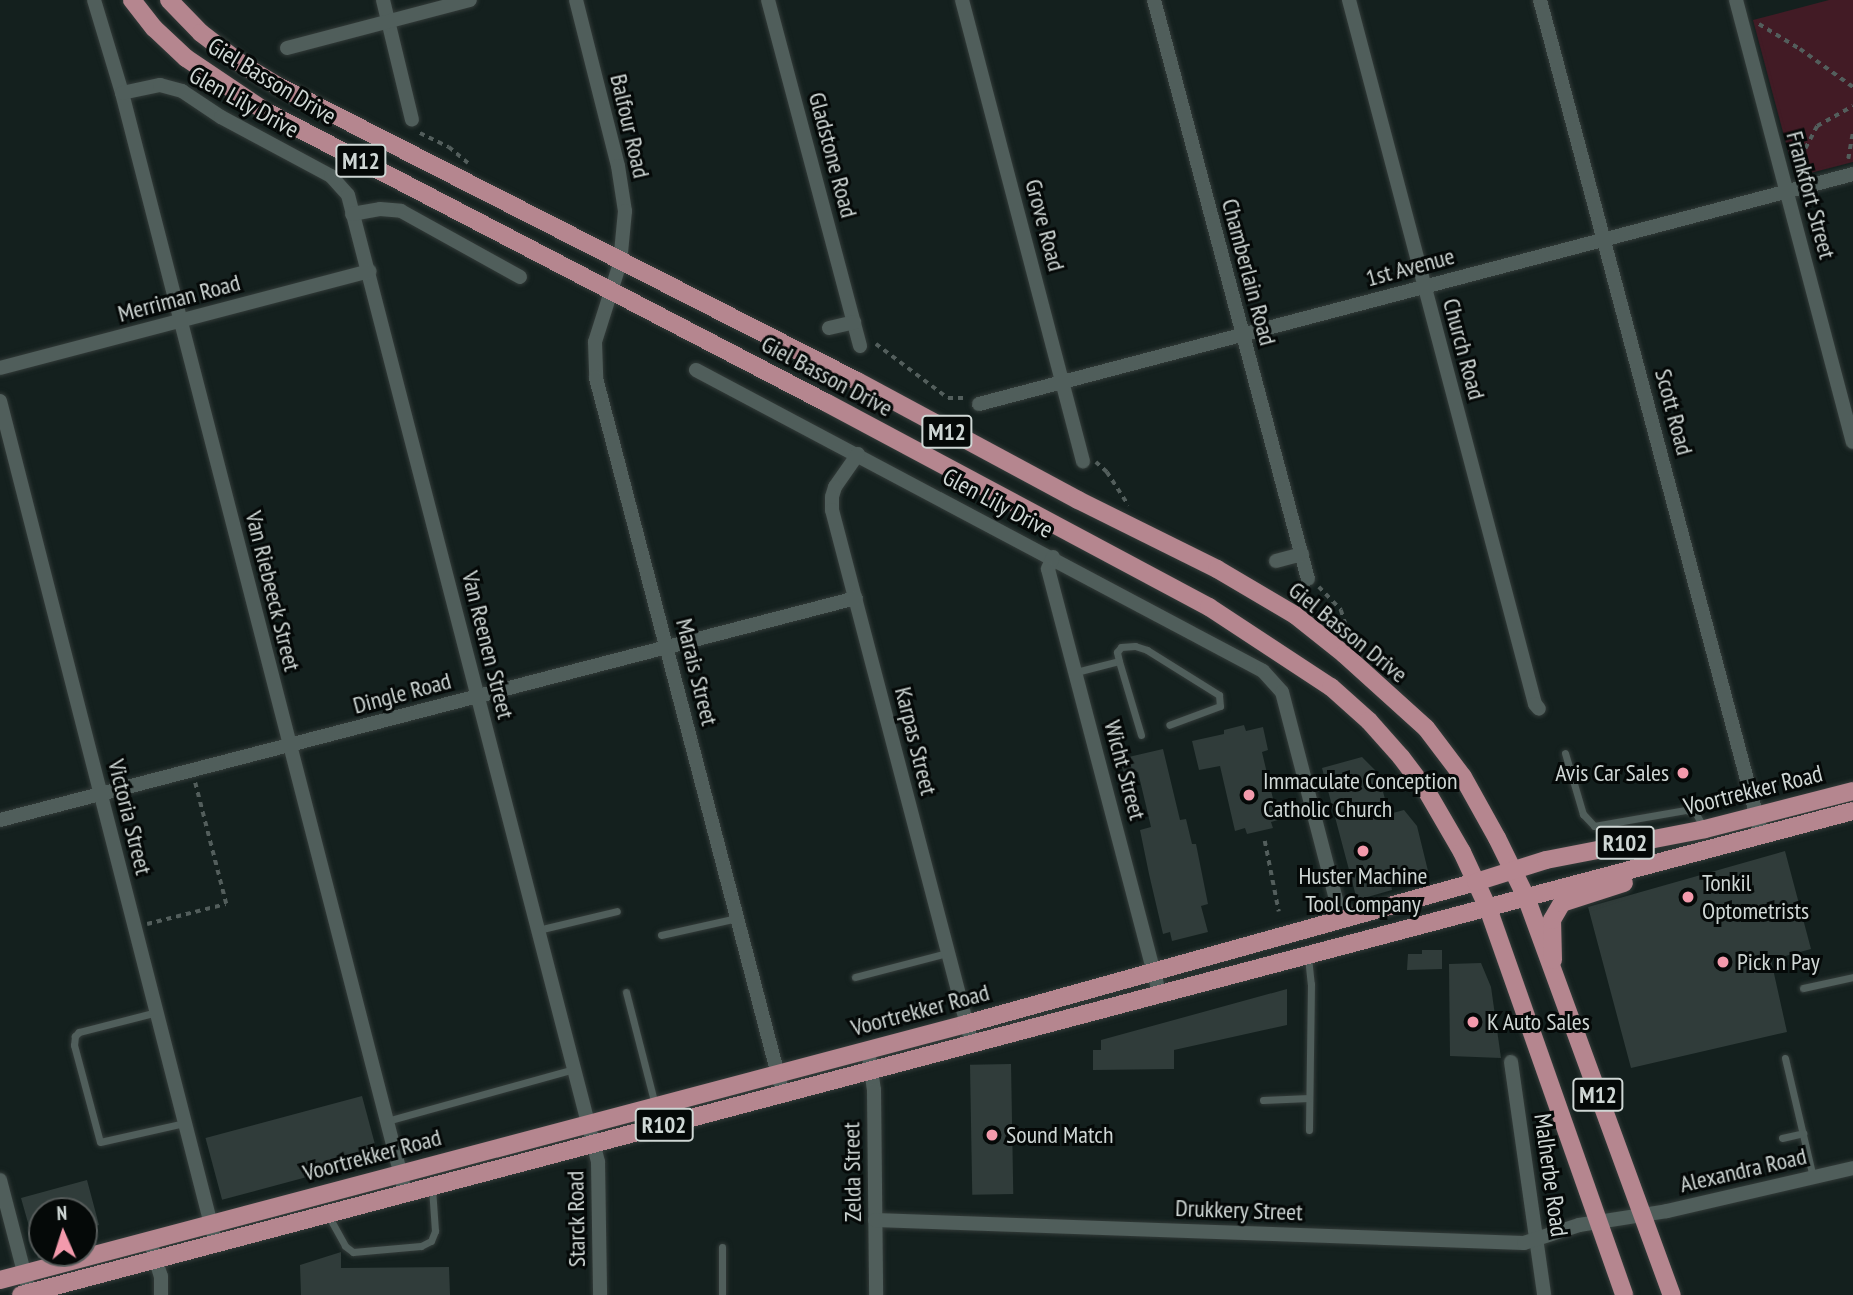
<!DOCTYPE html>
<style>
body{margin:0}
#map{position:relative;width:1853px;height:1295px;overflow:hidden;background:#14201e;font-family:"PT Sans Narrow",sans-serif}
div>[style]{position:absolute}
.green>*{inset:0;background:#421b25}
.building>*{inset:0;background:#303c3a;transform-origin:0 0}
.path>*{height:3.5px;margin-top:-1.75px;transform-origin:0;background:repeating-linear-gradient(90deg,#535e5c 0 5px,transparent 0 10px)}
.roads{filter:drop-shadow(0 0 2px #333b39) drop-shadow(0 0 2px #333b39)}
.lane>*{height:7px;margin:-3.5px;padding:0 3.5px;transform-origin:3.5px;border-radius:3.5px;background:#505e5b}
.street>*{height:14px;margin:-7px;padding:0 7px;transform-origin:7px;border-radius:7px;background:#505e5b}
.primary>*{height:18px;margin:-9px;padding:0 9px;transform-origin:9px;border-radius:9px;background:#b5868f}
.dots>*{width:19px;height:19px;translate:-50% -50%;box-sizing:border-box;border:4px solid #050908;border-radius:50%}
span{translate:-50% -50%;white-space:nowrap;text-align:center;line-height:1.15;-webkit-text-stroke:6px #050908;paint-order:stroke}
.shield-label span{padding:2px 5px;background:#050908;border:2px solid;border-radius:5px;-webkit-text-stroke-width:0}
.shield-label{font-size:23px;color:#cfd7d5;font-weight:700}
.street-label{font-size:24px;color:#cfd7d5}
.poi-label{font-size:24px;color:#cfd7d5}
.right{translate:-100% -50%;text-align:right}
.left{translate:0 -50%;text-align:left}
.north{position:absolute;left:28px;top:1197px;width:70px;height:70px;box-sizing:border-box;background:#050908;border:2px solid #565b5a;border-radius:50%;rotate:357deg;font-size:19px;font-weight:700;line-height:28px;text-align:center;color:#cfd7d5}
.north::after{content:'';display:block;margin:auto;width:24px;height:32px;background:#f39aac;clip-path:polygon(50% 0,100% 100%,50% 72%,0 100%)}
</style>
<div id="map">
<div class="green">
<i style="clip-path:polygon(1829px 0,1853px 0,1853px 162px,1795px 177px,1753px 20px)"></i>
</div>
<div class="building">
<i style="clip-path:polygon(1244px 725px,1246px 731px,1263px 727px,1268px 750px,1262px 752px,1278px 820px,1271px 822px,1273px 828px,1247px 834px,1245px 828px,1235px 831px,1220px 766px,1199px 770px,1192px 741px,1224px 734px,1224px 730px)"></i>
<i style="clip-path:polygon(1163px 749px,1180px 820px,1186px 819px,1192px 844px,1196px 844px,1208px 904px,1201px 906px,1208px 932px,1172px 941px,1170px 932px,1163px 934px,1149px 874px,1140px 830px,1151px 827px,1138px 772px,1124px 775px,1120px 759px)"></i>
<i style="clip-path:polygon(1362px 757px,1378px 773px,1389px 814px,1404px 810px,1417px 826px,1429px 875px,1391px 885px,1392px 890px,1357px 900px,1322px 768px)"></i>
<i style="clip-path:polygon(1785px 851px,1811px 949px,1771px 960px,1787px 1032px,1631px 1068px,1588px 907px)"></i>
<i style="clip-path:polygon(1422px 950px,1442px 950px,1442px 969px,1407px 970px,1408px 954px,1422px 954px)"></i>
<i style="clip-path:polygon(1481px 963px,1491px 987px,1501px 1058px,1450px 1056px,1449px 964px)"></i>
<i style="clip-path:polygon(1287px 989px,1287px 1025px,1174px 1050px,1174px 1069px,1093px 1070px,1093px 1050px,1101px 1050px,1101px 1040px)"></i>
<i style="left:1011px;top:1064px;width:130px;height:41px;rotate:89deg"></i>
<i style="left:362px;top:1096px;width:64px;height:162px;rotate:75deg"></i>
<i style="clip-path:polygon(87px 1180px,99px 1225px,84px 1229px,84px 1211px,42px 1211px,42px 1257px,38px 1258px,21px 1198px)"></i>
<i style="clip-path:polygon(341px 1252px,341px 1268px,449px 1267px,450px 1295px,301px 1295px,300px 1265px)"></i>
</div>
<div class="path">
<i style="left:1759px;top:24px;width:48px;rotate:31.4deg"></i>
<i style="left:1800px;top:49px;width:65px;rotate:35.6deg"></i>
<i style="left:420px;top:133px;width:32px;rotate:26deg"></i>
<i style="left:449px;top:147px;width:25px;rotate:40deg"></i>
<i style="left:1848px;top:159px;width:29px;rotate:-80deg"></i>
<i style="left:1796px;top:166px;width:45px;rotate:-62.3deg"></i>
<i style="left:1817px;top:126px;width:41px;rotate:-29.1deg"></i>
<i style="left:876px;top:344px;width:90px;rotate:36.9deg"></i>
<i style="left:948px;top:398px;width:17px"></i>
<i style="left:1096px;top:462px;width:15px;rotate:42deg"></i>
<i style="left:1107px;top:472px;width:40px;rotate:57.1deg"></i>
<i style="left:1319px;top:587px;width:32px;rotate:46deg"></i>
<i style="left:1341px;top:610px;width:22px;rotate:72deg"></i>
<i style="left:1265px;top:841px;width:72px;rotate:78.8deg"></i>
<i style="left:147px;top:924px;width:81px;rotate:-14.2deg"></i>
<i style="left:226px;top:904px;width:125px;rotate:-104.4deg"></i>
</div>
<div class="roads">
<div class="lane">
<i style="left:1076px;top:672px;width:44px;rotate:-14.3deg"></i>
<i style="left:1141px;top:735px;width:77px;rotate:-106.6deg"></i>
<i style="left:1119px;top:661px;width:9px;rotate:-103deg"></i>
<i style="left:1117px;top:652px;width:6px;rotate:-51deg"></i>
<i style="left:1121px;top:647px;width:14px;rotate:-4deg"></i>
<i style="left:1135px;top:646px;width:13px;rotate:18deg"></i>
<i style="left:1147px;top:650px;width:85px;rotate:32deg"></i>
<i style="left:1219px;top:695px;width:11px;rotate:85deg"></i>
<i style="left:1220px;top:706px;width:54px;rotate:159.6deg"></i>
<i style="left:1565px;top:753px;width:64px;rotate:73.6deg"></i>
<i style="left:1583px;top:814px;width:16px;rotate:47deg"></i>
<i style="left:1594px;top:826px;width:93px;rotate:-9.9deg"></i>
<i style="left:1686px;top:810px;width:11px;rotate:22deg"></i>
<i style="left:1696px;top:814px;width:16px;rotate:60deg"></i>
<i style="left:538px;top:930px;width:81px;rotate:-13.5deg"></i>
<i style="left:661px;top:935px;width:78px;rotate:-12.6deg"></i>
<i style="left:1308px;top:957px;width:27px;rotate:84deg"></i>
<i style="left:1311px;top:984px;width:146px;rotate:90.8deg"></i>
<i style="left:855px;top:977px;width:95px;rotate:-14.6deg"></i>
<i style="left:1803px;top:988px;width:51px;rotate:-12.4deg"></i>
<i style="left:626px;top:992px;width:117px;rotate:75.6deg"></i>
<i style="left:157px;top:1012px;width:81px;rotate:165.6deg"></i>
<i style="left:79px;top:1032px;width:6px;rotate:135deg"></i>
<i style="left:75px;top:1036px;width:9px;rotate:96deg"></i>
<i style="left:74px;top:1045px;width:100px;rotate:75deg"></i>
<i style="left:100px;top:1142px;width:86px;rotate:-12.7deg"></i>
<i style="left:1785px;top:1058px;width:122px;rotate:76.8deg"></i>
<i style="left:1263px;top:1100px;width:46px;rotate:-2.5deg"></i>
<i style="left:387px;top:1121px;width:194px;rotate:-15.5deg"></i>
<i style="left:1782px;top:1138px;width:22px;rotate:-13deg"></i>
<i style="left:328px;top:1215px;width:35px;rotate:61deg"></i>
<i style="left:345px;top:1246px;width:10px;rotate:37deg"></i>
<i style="left:353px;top:1252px;width:68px;rotate:-5deg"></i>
<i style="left:421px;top:1246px;width:11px;rotate:-27deg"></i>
<i style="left:431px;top:1241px;width:11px;rotate:-68deg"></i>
<i style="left:435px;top:1231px;width:43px;rotate:-94deg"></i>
<i style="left:722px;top:1295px;width:48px;rotate:-90deg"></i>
</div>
<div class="street">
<i style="left:94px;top:0;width:97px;rotate:73.2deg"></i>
<i style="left:122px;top:93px;width:1138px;rotate:75.55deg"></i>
<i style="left:383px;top:0;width:123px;rotate:76.4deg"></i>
<i style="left:576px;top:0;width:171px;rotate:75.8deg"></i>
<i style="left:618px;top:166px;width:46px;rotate:81.2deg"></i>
<i style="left:625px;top:211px;width:52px;rotate:95.5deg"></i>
<i style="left:620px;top:263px;width:83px;rotate:107.6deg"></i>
<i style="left:595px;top:342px;width:36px;rotate:88deg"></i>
<i style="left:596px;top:378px;width:740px;rotate:75.36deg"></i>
<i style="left:768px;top:0;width:358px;rotate:75.1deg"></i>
<i style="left:962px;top:0;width:477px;rotate:75.3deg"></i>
<i style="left:1154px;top:0;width:599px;rotate:75.11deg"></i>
<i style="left:1349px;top:0;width:728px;rotate:75.2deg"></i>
<i style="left:1535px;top:704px;width:6px;rotate:51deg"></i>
<i style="left:1540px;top:0;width:865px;rotate:75.13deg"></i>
<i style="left:1736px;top:0;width:457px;rotate:75.2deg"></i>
<i style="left:287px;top:48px;width:189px;rotate:-14.7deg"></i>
<i style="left:122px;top:93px;width:39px;rotate:-12deg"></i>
<i style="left:160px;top:85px;width:23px;rotate:15deg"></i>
<i style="left:182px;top:91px;width:47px;rotate:33.7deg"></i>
<i style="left:221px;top:117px;width:125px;rotate:28.2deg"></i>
<i style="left:331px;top:176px;width:25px;rotate:48deg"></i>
<i style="left:348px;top:195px;width:999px;rotate:75.5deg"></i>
<i style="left:598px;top:1162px;width:133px;rotate:89.1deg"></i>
<i style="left:352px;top:214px;width:28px;rotate:-10deg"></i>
<i style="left:380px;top:209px;width:21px;rotate:5deg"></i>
<i style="left:401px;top:211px;width:136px;rotate:29deg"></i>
<i style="left:829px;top:328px;width:26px;rotate:-13deg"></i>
<i style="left:0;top:368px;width:382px;rotate:-14.7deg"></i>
<i style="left:696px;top:370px;width:642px;rotate:27.96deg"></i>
<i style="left:1263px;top:671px;width:28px;rotate:48deg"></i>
<i style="left:1282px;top:692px;width:235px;rotate:75.4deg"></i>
<i style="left:0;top:401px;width:870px;rotate:75.63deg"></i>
<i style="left:979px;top:404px;width:904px;rotate:-14.74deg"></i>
<i style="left:858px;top:454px;width:40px;rotate:124.9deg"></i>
<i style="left:835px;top:487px;width:10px;rotate:107deg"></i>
<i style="left:832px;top:497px;width:13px;rotate:90deg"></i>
<i style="left:832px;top:510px;width:552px;rotate:75.31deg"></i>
<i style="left:1053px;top:557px;width:13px;rotate:113deg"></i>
<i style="left:1048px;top:569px;width:440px;rotate:75.3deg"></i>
<i style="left:1276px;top:561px;width:27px;rotate:-15deg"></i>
<i style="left:0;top:820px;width:884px;rotate:-14.54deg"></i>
<i style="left:868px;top:1049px;width:41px;rotate:81.7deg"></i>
<i style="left:874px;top:1090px;width:205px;rotate:89.4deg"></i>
<i style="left:1511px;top:1062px;width:235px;rotate:81.9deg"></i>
<i style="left:0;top:1180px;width:107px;rotate:75.4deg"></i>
<i style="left:875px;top:1220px;width:649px;rotate:2.03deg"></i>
<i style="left:1524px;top:1243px;width:58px;rotate:-18.1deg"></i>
<i style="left:1579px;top:1225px;width:89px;rotate:-9deg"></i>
<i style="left:1667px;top:1211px;width:191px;rotate:-13deg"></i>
<i style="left:150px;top:1241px;width:37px;rotate:73deg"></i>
<i style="left:161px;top:1276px;width:19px;rotate:90deg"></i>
</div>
<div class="primary">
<i style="left:132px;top:0;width:36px;rotate:52deg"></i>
<i style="left:154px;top:28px;width:44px;rotate:43.2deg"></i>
<i style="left:186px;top:58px;width:95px;rotate:33.9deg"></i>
<i style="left:265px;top:111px;width:633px;rotate:27.46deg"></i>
<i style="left:827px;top:403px;width:433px;rotate:28.1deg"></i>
<i style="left:1209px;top:607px;width:146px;rotate:33.3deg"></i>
<i style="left:1331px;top:687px;width:51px;rotate:41.8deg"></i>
<i style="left:1369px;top:721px;width:48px;rotate:48.4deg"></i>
<i style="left:1401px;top:757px;width:41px;rotate:52.9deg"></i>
<i style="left:1426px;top:790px;width:72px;rotate:59.9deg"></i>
<i style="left:1462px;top:852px;width:62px;rotate:65.1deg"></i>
<i style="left:1488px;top:908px;width:410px;rotate:70.6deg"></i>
<i style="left:169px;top:0;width:46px;rotate:45.9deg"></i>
<i style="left:201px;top:33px;width:53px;rotate:37.3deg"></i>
<i style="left:243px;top:65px;width:41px;rotate:31deg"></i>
<i style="left:278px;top:86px;width:650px;rotate:27deg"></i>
<i style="left:857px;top:381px;width:251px;rotate:28.3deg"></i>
<i style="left:1078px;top:500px;width:155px;rotate:26.4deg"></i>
<i style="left:1217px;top:569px;width:91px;rotate:30.5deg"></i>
<i style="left:1295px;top:615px;width:63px;rotate:38.5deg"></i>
<i style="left:1344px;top:654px;width:110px;rotate:42.1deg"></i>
<i style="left:1426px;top:728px;width:61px;rotate:52.9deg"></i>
<i style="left:1463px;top:777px;width:70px;rotate:60.9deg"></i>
<i style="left:1497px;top:838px;width:66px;rotate:63.8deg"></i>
<i style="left:1526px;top:897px;width:424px;rotate:69.9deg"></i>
<i style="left:1553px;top:960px;width:40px;rotate:-91.4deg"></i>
<i style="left:1552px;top:920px;width:20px;rotate:-60deg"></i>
<i style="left:1562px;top:903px;width:65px;rotate:-17.9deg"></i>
<i style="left:0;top:1280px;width:999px;rotate:-14.84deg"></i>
<i style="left:966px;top:1024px;width:529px;rotate:-15.56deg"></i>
<i style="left:1476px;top:882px;width:73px;rotate:-17.4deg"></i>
<i style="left:1546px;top:860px;width:162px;rotate:-11deg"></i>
<i style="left:1705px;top:829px;width:153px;rotate:-14.4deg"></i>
<i style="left:21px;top:1295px;width:1895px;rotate:-14.8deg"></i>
</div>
</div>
<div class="dots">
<i style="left:1683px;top:773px;background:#f39aac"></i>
<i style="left:1249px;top:795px;background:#f39aac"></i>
<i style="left:1363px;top:851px;background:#f39aac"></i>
<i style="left:1688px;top:897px;background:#f39aac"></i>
<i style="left:1723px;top:962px;background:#f39aac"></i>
<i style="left:1473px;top:1022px;background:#f39aac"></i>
<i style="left:992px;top:1135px;background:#f39aac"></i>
</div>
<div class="shield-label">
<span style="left:361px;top:161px">M12</span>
<span style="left:947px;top:432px">M12</span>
<span style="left:1625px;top:843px">R102</span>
<span style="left:1598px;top:1095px">M12</span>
<span style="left:664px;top:1125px">R102</span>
</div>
<div class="street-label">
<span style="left:272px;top:81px;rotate:31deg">Giel Basson Drive</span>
<span style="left:244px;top:102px;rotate:29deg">Glen Lily Drive</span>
<span style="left:630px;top:126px;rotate:77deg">Balfour Road</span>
<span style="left:833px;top:155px;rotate:75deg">Gladstone Road</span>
<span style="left:1811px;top:195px;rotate:75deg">Frankfort Street</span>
<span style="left:1045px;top:225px;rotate:75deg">Grove Road</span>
<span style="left:1410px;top:267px;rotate:-15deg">1st Avenue</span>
<span style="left:1249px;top:272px;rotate:75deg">Chamberlain Road</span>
<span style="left:179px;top:298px;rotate:-15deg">Merriman Road</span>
<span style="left:1464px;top:349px;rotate:75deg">Church Road</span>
<span style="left:827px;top:376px;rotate:28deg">Giel Basson Drive</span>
<span style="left:1674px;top:412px;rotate:75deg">Scott Road</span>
<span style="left:998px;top:503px;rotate:28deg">Glen Lily Drive</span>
<span style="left:273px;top:591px;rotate:76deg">Van Riebeeck Street</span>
<span style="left:1348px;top:632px;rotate:39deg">Giel Basson Drive</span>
<span style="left:488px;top:645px;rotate:76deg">Van Reenen Street</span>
<span style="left:697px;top:672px;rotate:76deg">Marais Street</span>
<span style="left:402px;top:693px;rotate:-15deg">Dingle Road</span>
<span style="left:916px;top:741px;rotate:76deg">Karpas Street</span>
<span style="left:1125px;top:770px;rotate:75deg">Wicht Street</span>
<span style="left:1753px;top:790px;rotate:-14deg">Voortrekker Road</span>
<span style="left:130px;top:817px;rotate:76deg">Victoria Street</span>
<span style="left:920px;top:1010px;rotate:-15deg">Voortrekker Road</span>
<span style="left:372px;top:1155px;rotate:-15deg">Voortrekker Road</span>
<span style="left:1743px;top:1170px;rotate:-13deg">Alexandra Road</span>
<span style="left:852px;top:1172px;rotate:-91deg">Zelda Street</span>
<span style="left:1551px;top:1175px;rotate:82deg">Malherbe Road</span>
<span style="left:1239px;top:1210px;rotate:2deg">Drukkery Street</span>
<span style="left:576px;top:1219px;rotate:-91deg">Starck Road</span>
</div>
<div class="poi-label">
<span class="right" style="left:1669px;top:773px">Avis Car Sales</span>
<span class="left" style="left:1263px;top:795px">Immaculate Conception<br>Catholic Church</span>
<span style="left:1363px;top:890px">Huster Machine<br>Tool Company</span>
<span class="left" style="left:1702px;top:897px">Tonkil<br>Optometrists</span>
<span class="left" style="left:1737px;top:962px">Pick n Pay</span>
<span class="left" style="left:1487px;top:1022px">K Auto Sales</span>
<span class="left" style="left:1006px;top:1135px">Sound Match</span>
</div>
<div class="north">N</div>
</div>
